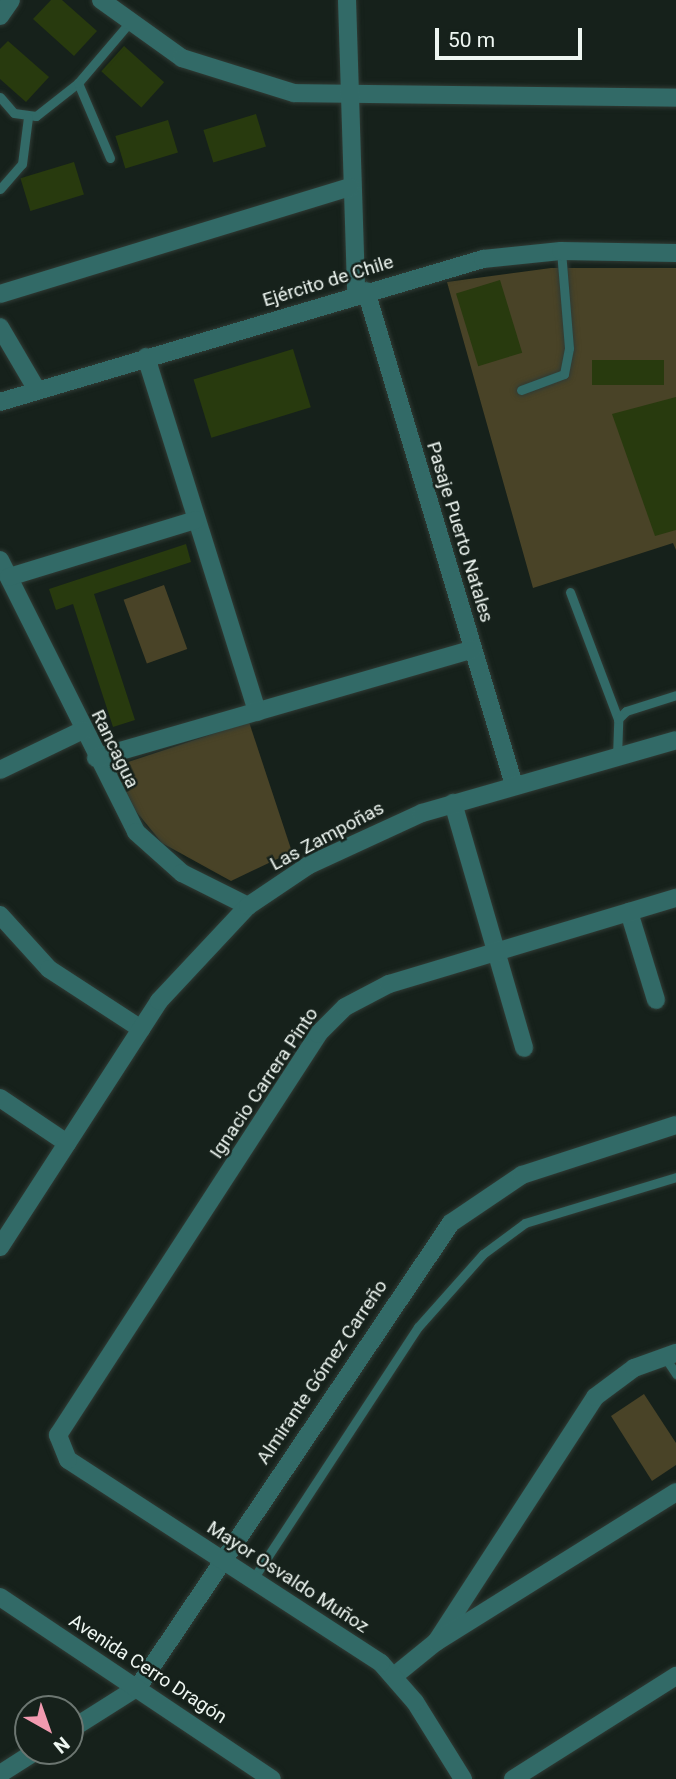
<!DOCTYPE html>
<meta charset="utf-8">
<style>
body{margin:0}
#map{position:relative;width:676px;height:1779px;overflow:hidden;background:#16211b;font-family:Roboto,sans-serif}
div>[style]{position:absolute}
.green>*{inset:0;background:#494327;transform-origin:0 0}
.building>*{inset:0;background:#283a0e;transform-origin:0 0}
.roads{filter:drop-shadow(0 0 2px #303b35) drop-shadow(0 0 2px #303b35)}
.service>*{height:9px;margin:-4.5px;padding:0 4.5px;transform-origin:4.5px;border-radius:4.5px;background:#326a67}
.minor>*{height:18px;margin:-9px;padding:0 9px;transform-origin:9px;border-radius:9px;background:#326a67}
.tertiary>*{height:18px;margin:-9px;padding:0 9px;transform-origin:9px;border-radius:9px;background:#326a67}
span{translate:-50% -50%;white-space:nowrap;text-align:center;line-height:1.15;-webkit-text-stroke:5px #16211b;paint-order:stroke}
.street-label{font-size:19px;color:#eef6f1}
.north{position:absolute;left:14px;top:1695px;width:70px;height:70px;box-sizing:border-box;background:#16211b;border:2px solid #6c7671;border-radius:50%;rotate:140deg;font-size:19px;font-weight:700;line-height:28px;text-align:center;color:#eef6f1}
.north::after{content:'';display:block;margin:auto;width:24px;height:32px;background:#f29ab0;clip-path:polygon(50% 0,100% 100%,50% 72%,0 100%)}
.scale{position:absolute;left:435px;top:28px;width:147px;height:32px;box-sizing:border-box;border:4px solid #eef6f1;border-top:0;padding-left:9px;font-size:21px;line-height:24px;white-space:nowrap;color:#eef6f1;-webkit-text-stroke:5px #16211b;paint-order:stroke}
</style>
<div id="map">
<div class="green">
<i style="clip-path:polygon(551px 268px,676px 268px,676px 550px,673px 543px,533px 588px,447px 282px)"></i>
<i style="left:164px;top:585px;width:68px;height:43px;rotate:70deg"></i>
<i style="clip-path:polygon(249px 722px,292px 852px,231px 881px,162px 843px,130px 804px,113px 767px)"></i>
<i style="clip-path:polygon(644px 1394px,676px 1443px,676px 1465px,652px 1481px,611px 1416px)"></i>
</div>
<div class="building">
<i style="clip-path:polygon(51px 0,62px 0,97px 31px,74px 56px,33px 19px)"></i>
<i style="clip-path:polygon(8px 41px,49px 77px,26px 102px,0 79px,0 49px)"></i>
<i style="left:124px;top:46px;width:54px;height:34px;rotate:42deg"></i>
<i style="left:256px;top:114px;width:34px;height:55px;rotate:73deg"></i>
<i style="left:168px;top:120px;width:34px;height:55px;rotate:73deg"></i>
<i style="left:74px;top:162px;width:34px;height:56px;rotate:73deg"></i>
<i style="left:500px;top:280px;width:76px;height:46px;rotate:73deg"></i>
<i style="left:293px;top:349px;width:61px;height:104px;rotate:73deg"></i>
<i style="left:592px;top:360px;width:72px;height:25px"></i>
<i style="clip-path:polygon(676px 397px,676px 530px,655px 536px,612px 414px)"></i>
<i style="clip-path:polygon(186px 544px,191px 562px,94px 594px,135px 720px,113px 727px,73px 604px,56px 610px,49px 589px)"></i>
</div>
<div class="roads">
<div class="service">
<i style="left:0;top:97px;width:21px;rotate:49deg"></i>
<i style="left:14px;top:113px;width:22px;rotate:8deg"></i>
<i style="left:36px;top:116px;width:53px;rotate:-38.2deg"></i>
<i style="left:110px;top:158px;width:82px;rotate:-113.1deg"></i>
<i style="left:78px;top:83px;width:79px;rotate:-49.6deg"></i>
<i style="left:0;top:189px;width:33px;rotate:-49deg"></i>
<i style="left:22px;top:164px;width:47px;rotate:-82.7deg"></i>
<i style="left:521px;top:390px;width:46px;rotate:-20.4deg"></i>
<i style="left:564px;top:374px;width:26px;rotate:-79deg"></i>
<i style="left:569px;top:348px;width:97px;rotate:-94.7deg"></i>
<i style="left:570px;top:592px;width:136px;rotate:69.3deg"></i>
<i style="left:617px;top:757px;width:38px;rotate:-88deg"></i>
<i style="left:618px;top:719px;width:11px;rotate:-45deg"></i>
<i style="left:626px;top:711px;width:52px;rotate:-17.7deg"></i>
<i style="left:664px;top:1356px;width:22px;rotate:56deg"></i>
<i style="left:253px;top:1579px;width:301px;rotate:-56.8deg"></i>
<i style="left:418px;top:1327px;width:98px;rotate:-48.3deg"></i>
<i style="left:483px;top:1254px;width:52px;rotate:-36.4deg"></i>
<i style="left:525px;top:1223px;width:158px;rotate:-16.9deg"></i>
</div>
<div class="minor">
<i style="left:101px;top:0;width:100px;rotate:35.6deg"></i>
<i style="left:182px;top:58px;width:117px;rotate:17.4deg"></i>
<i style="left:294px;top:93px;width:382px;rotate:0.7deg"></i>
<i style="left:347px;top:0;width:294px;rotate:88.2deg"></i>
<i style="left:0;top:16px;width:19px;rotate:-55deg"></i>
<i style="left:366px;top:291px;width:516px;rotate:73.32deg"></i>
<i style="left:0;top:294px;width:366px;rotate:-17deg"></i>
<i style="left:0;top:327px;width:73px;rotate:59.6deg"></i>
<i style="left:146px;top:357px;width:372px;rotate:72.6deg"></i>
<i style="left:0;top:402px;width:504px;rotate:-16.49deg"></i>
<i style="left:483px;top:259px;width:78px;rotate:-5.9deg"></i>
<i style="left:561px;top:251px;width:115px;rotate:1deg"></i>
<i style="left:0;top:560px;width:304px;rotate:63.4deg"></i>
<i style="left:136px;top:832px;width:62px;rotate:41.7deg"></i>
<i style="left:182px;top:873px;width:74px;rotate:26.6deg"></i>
<i style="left:9px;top:577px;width:195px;rotate:-17deg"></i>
<i style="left:96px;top:758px;width:392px;rotate:-16.1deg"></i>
<i style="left:0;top:770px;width:92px;rotate:-25.7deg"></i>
<i style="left:453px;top:803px;width:255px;rotate:73.8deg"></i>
<i style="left:629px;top:912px;width:92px;rotate:72.9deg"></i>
<i style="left:0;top:915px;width:73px;rotate:47.8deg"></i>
<i style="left:49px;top:969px;width:110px;rotate:33.1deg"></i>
<i style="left:0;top:1098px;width:81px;rotate:33.9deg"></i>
<i style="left:0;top:1247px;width:293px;rotate:-57.1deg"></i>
<i style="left:159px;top:1001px;width:130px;rotate:-46.9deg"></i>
<i style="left:248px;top:906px;width:73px;rotate:-33.9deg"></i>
<i style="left:309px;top:865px;width:124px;rotate:-24.7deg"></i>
<i style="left:422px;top:813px;width:264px;rotate:-16deg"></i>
<i style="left:436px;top:1642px;width:292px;rotate:-57deg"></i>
<i style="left:595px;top:1397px;width:49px;rotate:-36.6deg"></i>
<i style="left:634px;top:1368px;width:45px;rotate:-19.7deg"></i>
<i style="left:394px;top:1676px;width:54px;rotate:-39deg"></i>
<i style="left:436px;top:1642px;width:283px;rotate:-32deg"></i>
<i style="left:70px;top:1730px;width:80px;rotate:-32.3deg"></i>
<i style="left:138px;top:1687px;width:560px;rotate:-56deg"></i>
<i style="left:451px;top:1223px;width:86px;rotate:-34.1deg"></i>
<i style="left:522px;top:1175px;width:162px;rotate:-18deg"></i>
<i style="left:0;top:1774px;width:43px;rotate:-32.6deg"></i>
<i style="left:463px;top:1779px;width:91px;rotate:-121.9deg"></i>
<i style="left:415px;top:1702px;width:52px;rotate:-131.1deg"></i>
<i style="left:381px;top:1663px;width:373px;rotate:-147deg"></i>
<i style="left:68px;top:1460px;width:27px;rotate:-112deg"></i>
<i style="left:58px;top:1435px;width:478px;rotate:-57deg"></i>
<i style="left:318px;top:1034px;width:38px;rotate:-45deg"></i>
<i style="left:345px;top:1007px;width:50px;rotate:-27.6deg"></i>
<i style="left:389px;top:984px;width:300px;rotate:-16.7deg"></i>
<i style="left:513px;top:1779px;width:193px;rotate:-32.3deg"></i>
</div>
<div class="tertiary">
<i style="left:0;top:1597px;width:327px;rotate:33.8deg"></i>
</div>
</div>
<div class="street-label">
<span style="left:328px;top:281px;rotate:-17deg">Ejército de Chile</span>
<span style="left:460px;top:532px;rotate:73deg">Pasaje Puerto Natales</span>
<span style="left:115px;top:749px;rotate:64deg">Rancagua</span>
<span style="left:327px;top:836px;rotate:-28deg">Las Zampoñas</span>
<span style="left:264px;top:1083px;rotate:-56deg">Ignacio Carrera Pinto</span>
<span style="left:322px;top:1372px;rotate:-56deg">Almirante Gómez Carreño</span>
<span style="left:288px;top:1577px;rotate:33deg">Mayor Osvaldo Muñoz</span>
<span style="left:148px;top:1669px;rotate:33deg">Avenida Cerro Dragón</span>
</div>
<div class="north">N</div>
<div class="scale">50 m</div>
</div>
